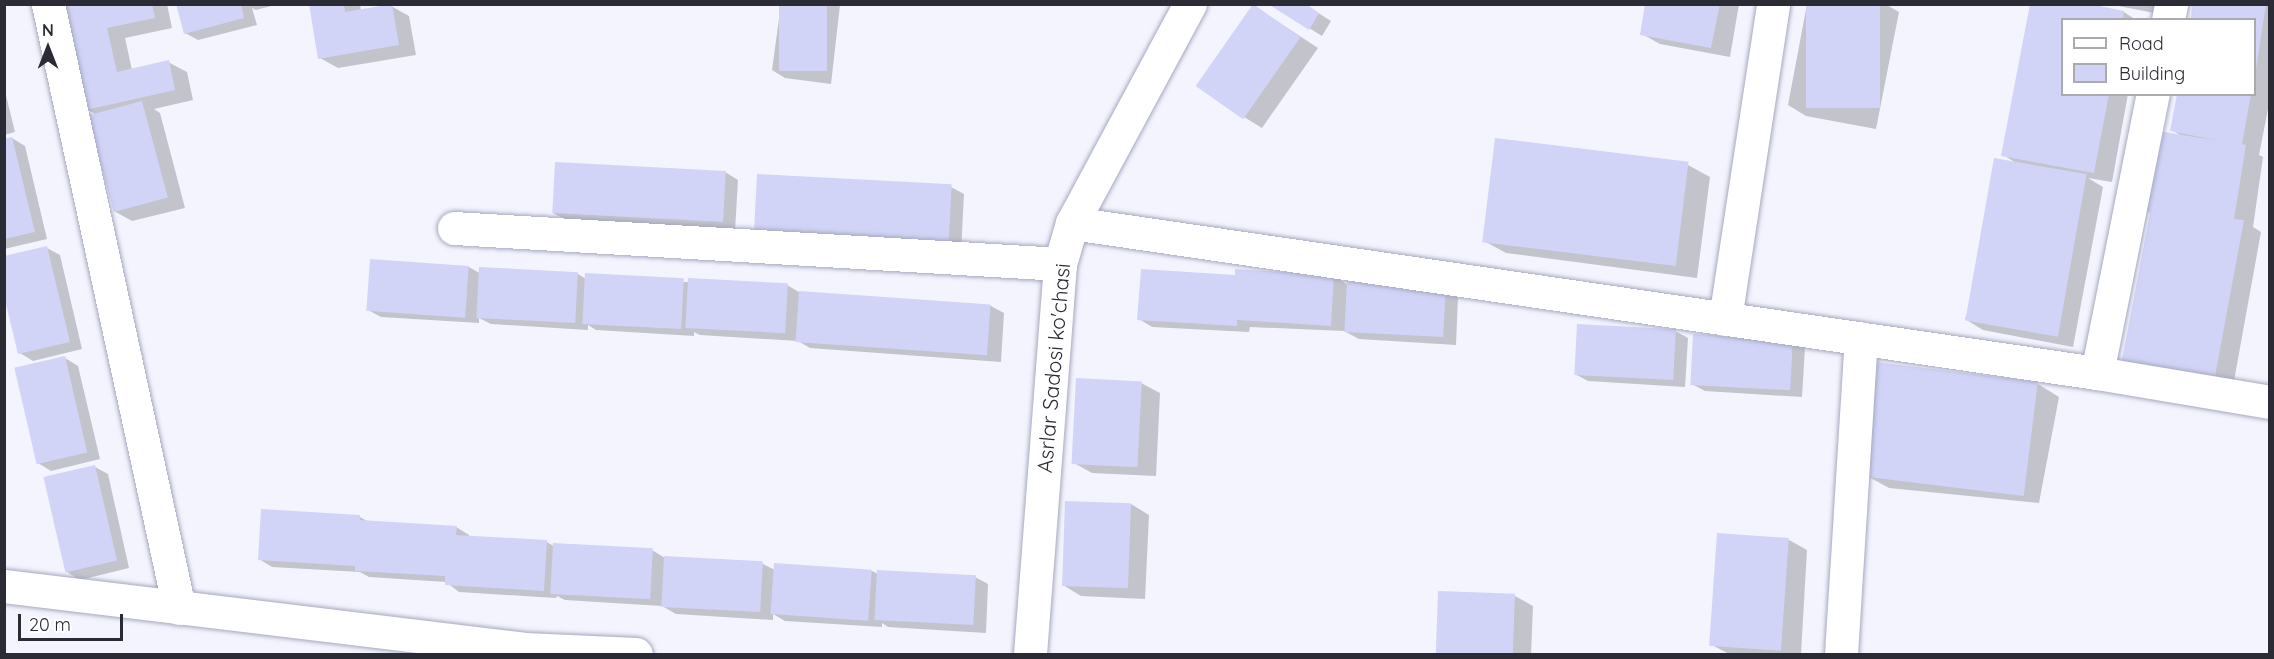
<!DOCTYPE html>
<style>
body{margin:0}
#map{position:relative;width:2274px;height:659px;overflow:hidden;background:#f3f4fe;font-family:Quicksand,sans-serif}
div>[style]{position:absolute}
.shadow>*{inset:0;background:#0003}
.building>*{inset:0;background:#d1d4f7;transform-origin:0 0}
.roads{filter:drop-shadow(0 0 2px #a6a8be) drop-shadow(0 0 2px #a6a8be)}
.minor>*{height:33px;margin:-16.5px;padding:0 16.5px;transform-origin:16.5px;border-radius:16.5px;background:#fff}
span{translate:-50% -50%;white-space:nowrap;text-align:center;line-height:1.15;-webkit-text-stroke:4.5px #fff;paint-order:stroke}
.street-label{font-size:21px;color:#2a2b34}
.frame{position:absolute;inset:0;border:6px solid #2a2b34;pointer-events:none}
.legend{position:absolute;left:2061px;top:18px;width:195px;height:78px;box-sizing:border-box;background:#fff;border:2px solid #aaaaae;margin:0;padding:8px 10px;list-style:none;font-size:18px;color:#2a2b34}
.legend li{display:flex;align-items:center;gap:12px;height:30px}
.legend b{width:30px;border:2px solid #aaaaae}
.north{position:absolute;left:18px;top:18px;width:60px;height:60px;-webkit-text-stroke:4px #fff;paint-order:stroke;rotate:0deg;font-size:16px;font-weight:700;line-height:24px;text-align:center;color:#2a2b34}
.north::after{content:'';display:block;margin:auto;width:21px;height:27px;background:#2a2b34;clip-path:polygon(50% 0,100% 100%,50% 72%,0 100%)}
.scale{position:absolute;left:18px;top:614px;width:105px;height:27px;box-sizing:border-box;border:3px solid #2a2b34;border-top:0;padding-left:8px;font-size:18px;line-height:21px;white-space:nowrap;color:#2a2b34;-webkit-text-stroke:4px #fff;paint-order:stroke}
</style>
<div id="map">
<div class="shadow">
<i style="clip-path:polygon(64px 4px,167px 4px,172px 28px,125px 38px,132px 70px,168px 62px,187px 72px,193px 100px,154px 109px,160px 113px,185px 208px,132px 221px,114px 211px,96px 115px,87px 109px)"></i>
<i style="clip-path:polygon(178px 4px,279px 4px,256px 10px,252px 8px,257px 25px,198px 40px,185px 33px)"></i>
<i style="clip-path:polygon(310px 4px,360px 4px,361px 11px,391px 6px,409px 16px,416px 55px,338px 68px,320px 58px)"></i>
<i style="clip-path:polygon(781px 4px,840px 5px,831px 84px,785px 78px,772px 70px)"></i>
<i style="clip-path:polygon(1270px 4px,1304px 4px,1331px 21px,1322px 36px)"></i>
<i style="clip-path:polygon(1647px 4px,1739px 4px,1730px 57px,1660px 44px,1642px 34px)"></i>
<i style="clip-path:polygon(1807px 4px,1885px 4px,1899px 12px,1876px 129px,1806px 116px,1788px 105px)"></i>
<i style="clip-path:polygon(2031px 4px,2124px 12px,2136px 20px,2062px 20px,2062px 94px,2128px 94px,2112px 182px,2088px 178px,2103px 187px,2073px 347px,1983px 330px,1965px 319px,2018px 164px,2003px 155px)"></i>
<i style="clip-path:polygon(2108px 4px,2167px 4px,2165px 15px)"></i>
<i style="clip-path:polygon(2194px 4px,2270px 4px,2270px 99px,2259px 155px,2263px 157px,2253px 227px,2261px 232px,2232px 392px,2141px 375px,2183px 137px,2172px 130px,2178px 94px,2254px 94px,2254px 20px)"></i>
<i style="clip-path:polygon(1254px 6px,1318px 48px,1262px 128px,1244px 117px)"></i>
<i style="clip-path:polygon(4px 87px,15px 132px,4px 135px)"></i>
<i style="clip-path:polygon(12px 138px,25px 146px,47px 239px,4px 249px,4px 140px)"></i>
<i style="clip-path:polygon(1497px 140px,1688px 165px,1710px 177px,1697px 278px,1506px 253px,1484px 241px)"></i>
<i style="clip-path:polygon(725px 172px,738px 180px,735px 231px,566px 220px,553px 213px)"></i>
<i style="clip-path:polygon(951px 187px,964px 194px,961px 253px,877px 252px)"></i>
<i style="clip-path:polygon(47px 248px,60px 255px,82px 349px,33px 361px,20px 353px)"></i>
<i style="clip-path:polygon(469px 267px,481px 274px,578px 274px,586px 279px,787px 285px,799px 292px,991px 306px,1004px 313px,1001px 362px,810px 348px,798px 341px,700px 335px,694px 332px,694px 336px,596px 330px,588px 325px,588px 330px,491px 324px,479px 318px,479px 323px,381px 317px,368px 310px)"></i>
<i style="clip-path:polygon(1334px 276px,1348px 285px,1445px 289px,1458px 296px,1456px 345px,1359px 339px,1344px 331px,1250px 327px,1249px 332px,1152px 327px,1139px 319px)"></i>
<i style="clip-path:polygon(1675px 331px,1688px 338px,1685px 387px,1588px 381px,1575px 374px)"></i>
<i style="clip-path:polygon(1792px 341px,1805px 348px,1802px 397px,1705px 391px,1692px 384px)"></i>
<i style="clip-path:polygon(65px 358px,78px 366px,100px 459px,51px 471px,38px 463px)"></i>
<i style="clip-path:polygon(1141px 383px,1160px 393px,1156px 476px,1092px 473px,1074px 463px)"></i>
<i style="clip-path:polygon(2038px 384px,2059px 397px,2039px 503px,1889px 488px,1867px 476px)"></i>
<i style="clip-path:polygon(95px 467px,108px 474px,129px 568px,80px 580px,67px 572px)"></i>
<i style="clip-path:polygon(1131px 504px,1149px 515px,1145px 599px,1081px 596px,1063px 585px)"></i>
<i style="clip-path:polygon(360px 517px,369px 522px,456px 527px,469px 535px,469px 537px,547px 542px,555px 547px,652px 550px,665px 558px,763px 564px,775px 570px,872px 571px,878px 574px,975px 577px,988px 584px,986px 633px,888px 627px,882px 623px,882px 627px,785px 621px,773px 614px,773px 620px,676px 614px,662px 606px,565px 600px,557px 596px,556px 598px,459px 592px,446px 582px,369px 577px,360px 572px,272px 567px,259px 559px)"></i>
<i style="clip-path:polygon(1719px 535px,1789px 540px,1807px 550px,1801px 654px,1729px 654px,1712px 645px)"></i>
<i style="clip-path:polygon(1439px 592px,1515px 596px,1533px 606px,1531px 654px,1437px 654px)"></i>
</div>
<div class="building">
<i style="clip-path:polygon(63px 4px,152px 4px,155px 18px,107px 28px,117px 72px,169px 60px,175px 90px,86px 110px)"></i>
<i style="clip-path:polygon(176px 4px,241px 4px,244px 18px,184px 34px)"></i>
<i style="clip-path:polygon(309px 4px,344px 4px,345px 12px,392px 4px,399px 45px,318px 59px)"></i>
<i style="left:779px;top:4px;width:48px;height:67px"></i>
<i style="left:1253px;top:4px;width:58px;height:100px;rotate:35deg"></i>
<i style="clip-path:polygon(1268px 4px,1306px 4px,1319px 13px,1309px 30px)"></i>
<i style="clip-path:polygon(1645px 4px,1720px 4px,1711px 48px,1640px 35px)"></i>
<i style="left:1806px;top:4px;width:74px;height:104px"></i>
<i style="clip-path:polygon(2030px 4px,2090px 4px,2124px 11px,2123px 20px,2062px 20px,2062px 94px,2109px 94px,2094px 173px,2001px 156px)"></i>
<i style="clip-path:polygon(2192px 4px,2266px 4px,2256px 69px,2254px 20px,2191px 20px)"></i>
<i style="clip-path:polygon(2177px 94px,2251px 94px,2242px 144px,2246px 145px,2234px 219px,2244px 220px,2214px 382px,2121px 365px,2150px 213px,2146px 212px,2158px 131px,2220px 141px,2170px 131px)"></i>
<i style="left:142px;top:101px;width:100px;height:56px;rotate:75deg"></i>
<i style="clip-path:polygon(12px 137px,35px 232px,4px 239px,4px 139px)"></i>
<i style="left:1495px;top:138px;width:195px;height:105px;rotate:7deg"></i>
<i style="left:1994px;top:158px;width:94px;height:165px;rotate:10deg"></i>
<i style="left:555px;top:162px;width:171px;height:51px;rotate:3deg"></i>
<i style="left:757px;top:174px;width:195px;height:62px;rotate:3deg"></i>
<i style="clip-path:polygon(47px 246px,70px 342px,18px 354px,4px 296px,4px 256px)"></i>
<i style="left:370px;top:259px;width:99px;height:52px;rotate:4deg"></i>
<i style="left:479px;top:267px;width:99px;height:51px;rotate:3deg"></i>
<i style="clip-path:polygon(1141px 269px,1235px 275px,1235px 269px,1334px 275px,1331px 326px,1237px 320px,1237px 326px,1137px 320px)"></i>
<i style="left:585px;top:273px;width:99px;height:51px;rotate:3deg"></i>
<i style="left:688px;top:278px;width:100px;height:50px;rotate:3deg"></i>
<i style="left:1347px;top:281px;width:99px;height:51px;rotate:3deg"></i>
<i style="left:799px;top:291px;width:192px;height:51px;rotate:4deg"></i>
<i style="left:1577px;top:324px;width:99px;height:51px;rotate:3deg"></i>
<i style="left:1693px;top:334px;width:100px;height:51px;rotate:3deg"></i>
<i style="left:65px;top:356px;width:99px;height:52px;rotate:77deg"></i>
<i style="left:1876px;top:362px;width:163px;height:115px;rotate:7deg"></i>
<i style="left:1076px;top:378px;width:66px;height:86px;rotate:3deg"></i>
<i style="left:95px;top:465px;width:98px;height:53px;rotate:77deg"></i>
<i style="left:1065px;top:501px;width:66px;height:85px;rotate:2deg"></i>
<i style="clip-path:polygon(261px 509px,360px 515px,360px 520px,457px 526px,456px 535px,547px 540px,544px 591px,445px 585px,445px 576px,355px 571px,355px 566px,258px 560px)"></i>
<i style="left:1717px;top:533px;width:72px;height:113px;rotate:4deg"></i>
<i style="left:553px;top:543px;width:100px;height:51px;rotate:3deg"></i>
<i style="left:664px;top:556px;width:99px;height:51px;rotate:3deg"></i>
<i style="left:774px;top:563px;width:98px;height:51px;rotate:4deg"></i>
<i style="left:877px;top:570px;width:99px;height:50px;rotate:3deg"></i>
<i style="left:1438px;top:591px;width:77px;height:63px;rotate:2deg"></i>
</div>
<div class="roads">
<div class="minor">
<i style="left:48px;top:4px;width:618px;rotate:77.76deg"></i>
<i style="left:2168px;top:20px;width:16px;rotate:-79deg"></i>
<i style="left:1072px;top:223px;width:1036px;rotate:8.33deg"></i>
<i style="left:2097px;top:373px;width:175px;rotate:9.5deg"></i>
<i style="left:454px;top:228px;width:607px;rotate:3.4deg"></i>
<i style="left:1725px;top:319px;width:319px;rotate:-81.3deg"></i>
<i style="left:2097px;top:373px;width:285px;rotate:-78.7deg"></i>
<i style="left:4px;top:586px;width:525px;rotate:6.89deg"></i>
<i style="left:525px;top:649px;width:111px;rotate:2.6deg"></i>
<i style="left:1030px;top:654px;width:391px;rotate:-85.6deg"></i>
<i style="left:1060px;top:264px;width:43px;rotate:-73.7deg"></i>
<i style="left:1072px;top:223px;width:249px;rotate:-61.7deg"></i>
<i style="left:1841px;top:654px;width:316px;rotate:-86.4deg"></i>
</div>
</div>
<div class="street-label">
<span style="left:1053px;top:368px;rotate:-85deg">Asrlar Sadosi ko'chasi</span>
</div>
<div class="frame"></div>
<ul class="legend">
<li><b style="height:8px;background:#fff"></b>Road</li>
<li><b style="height:16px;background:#d1d4f7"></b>Building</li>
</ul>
<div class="north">N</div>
<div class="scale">20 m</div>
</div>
